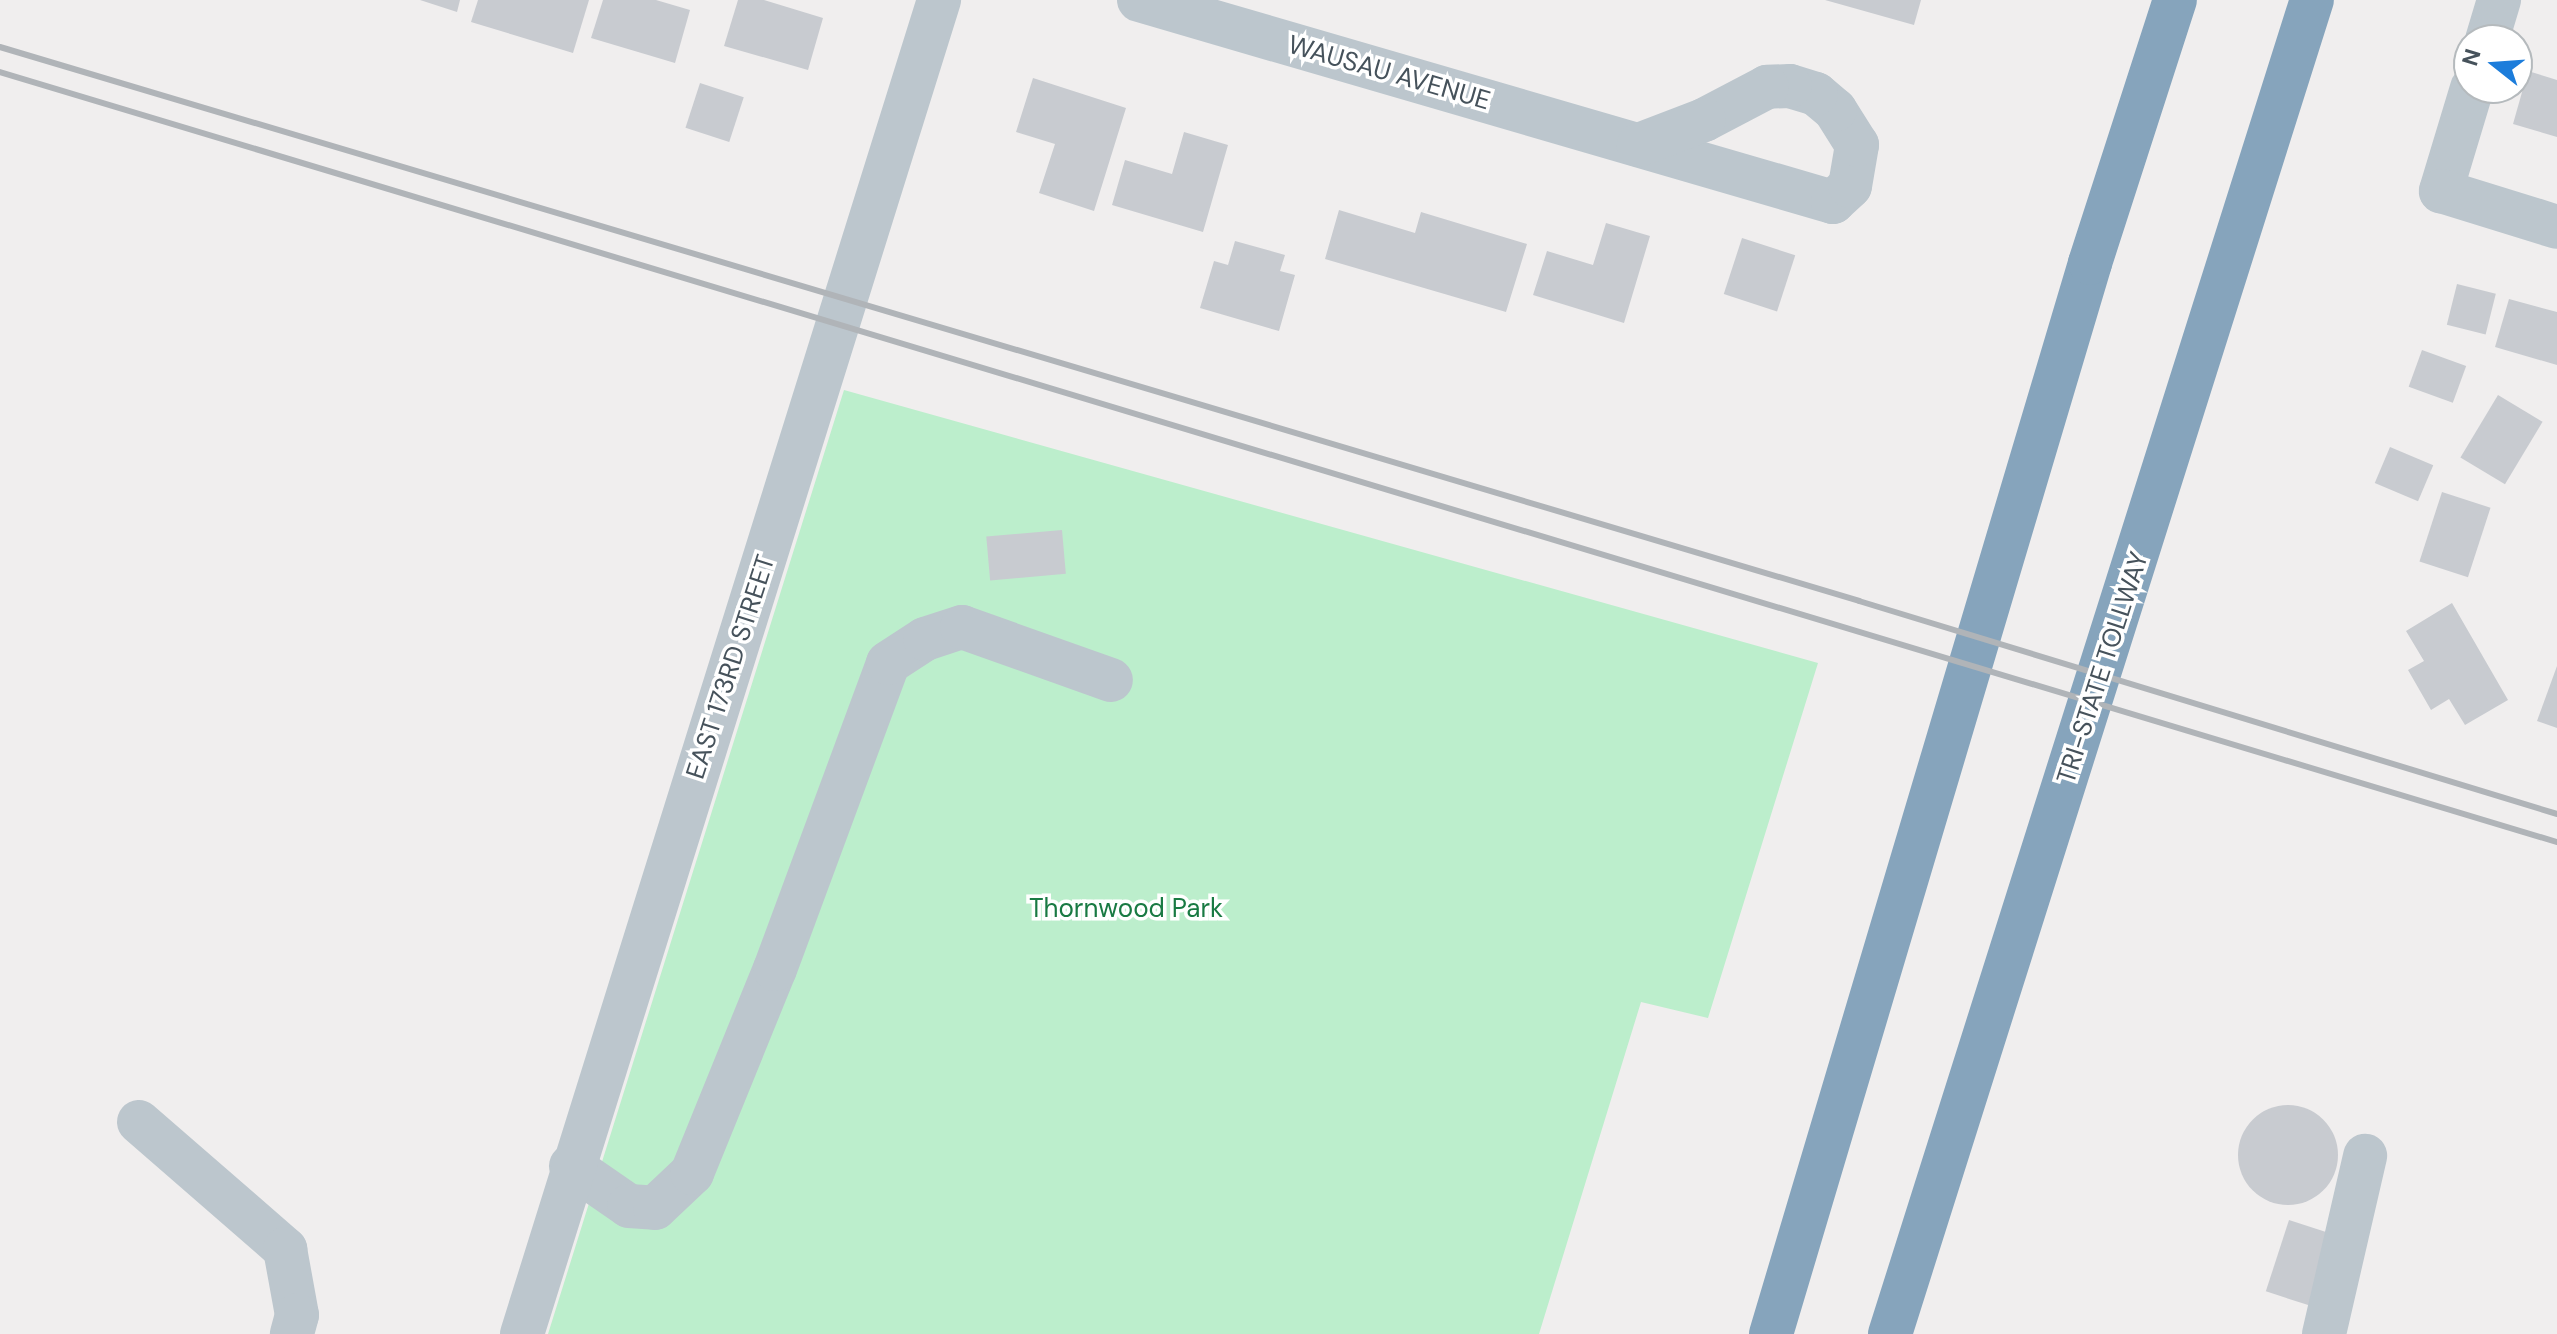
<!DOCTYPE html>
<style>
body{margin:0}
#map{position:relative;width:2557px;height:1334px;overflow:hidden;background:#f0eeee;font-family:"DM Sans",sans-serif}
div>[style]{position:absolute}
.green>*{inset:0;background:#bceecc}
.building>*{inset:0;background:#c8cbd0;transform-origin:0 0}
.round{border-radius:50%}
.minor>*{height:44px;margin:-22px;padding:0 22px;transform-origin:22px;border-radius:22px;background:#bcc6cd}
.highway>*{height:44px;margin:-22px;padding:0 22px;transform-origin:22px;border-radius:22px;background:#86a4bc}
.rail>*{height:6px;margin:-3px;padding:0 3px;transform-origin:3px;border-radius:3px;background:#b0b4b8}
span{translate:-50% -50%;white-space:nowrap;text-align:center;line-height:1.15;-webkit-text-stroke:7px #fff;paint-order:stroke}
.street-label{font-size:26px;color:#46525b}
.park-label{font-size:26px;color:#197a43}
.north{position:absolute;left:2453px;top:24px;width:80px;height:80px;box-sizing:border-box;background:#fff;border:2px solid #b5babd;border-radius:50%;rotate:287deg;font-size:22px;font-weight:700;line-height:32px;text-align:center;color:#46525b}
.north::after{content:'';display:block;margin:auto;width:28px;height:36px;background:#1d7ddb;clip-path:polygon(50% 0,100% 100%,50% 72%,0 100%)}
</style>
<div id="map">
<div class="green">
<i style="clip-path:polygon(844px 390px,1818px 663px,1708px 1018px,1641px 1002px,1539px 1334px,548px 1334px)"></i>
</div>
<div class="building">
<i style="clip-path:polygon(420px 0,460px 0,457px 12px)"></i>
<i style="clip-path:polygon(478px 0,589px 0,573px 53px,471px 22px)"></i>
<i style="clip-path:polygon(603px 0,656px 0,690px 10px,675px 63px,591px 38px)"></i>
<i style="clip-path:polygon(738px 0,764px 0,823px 18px,808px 70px,724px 46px)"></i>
<i style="clip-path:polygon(1825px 0,1921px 0,1914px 25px)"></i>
<i style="clip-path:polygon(2528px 71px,2557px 80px,2557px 137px,2513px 124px)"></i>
<i style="clip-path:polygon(1033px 78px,1126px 108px,1094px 211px,1039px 193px,1055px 144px,1016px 132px)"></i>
<i style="left:700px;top:83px;width:46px;height:47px;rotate:18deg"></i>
<i style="clip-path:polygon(1184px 132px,1228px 145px,1203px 232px,1112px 205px,1125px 160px,1172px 174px)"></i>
<i style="clip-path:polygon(1339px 210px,1415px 233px,1421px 212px,1527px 244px,1506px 312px,1325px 259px)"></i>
<i style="clip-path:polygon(1606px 223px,1650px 236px,1624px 323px,1533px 295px,1547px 251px,1593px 265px)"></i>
<i style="left:1742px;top:238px;width:56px;height:59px;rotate:18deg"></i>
<i style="clip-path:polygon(1235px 241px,1285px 255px,1280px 271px,1295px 275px,1279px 331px,1200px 308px,1214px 261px,1228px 265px)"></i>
<i style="left:2457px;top:284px;width:40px;height:42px;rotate:14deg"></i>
<i style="clip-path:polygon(2509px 299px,2557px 312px,2557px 365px,2495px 347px)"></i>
<i style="left:2422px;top:350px;width:47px;height:39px;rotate:20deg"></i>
<i style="left:2498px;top:395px;width:52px;height:73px;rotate:31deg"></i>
<i style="left:2390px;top:447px;width:47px;height:39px;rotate:23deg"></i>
<i style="left:2442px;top:492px;width:51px;height:73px;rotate:18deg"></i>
<i style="left:1062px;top:530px;width:44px;height:76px;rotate:85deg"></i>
<i style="clip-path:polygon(2452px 603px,2508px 700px,2465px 725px,2449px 699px,2431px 710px,2408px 670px,2424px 661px,2406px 631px)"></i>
<i style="clip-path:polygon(2557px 666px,2557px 728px,2537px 721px)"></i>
<i class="round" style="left:2238px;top:1105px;width:100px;height:100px"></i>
<i style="left:2289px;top:1220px;width:47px;height:75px;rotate:18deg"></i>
</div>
<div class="minor">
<i style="left:1139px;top:0;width:723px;rotate:16.23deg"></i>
<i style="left:1833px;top:202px;width:23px;rotate:-43deg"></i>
<i style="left:1850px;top:186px;width:42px;rotate:-80.3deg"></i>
<i style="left:1857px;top:145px;width:41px;rotate:-122.2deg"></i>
<i style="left:1835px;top:110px;width:25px;rotate:-140deg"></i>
<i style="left:1816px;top:94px;width:27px;rotate:-163deg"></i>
<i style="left:1790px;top:86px;width:23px;rotate:178deg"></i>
<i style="left:1767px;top:87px;width:71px;rotate:152.4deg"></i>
<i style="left:1704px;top:120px;width:70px;rotate:159deg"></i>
<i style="left:2487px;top:40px;width:42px;rotate:-73.3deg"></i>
<i style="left:2472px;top:88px;width:108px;rotate:106.8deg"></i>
<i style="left:2441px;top:191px;width:121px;rotate:17.2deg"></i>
<i style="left:139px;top:1122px;width:194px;rotate:41deg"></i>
<i style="left:285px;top:1249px;width:67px;rotate:79.7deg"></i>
<i style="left:297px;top:1315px;width:20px;rotate:105deg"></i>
<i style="left:571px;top:1166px;width:70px;rotate:34.6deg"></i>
<i style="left:629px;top:1206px;width:26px;rotate:4deg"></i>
<i style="left:655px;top:1208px;width:51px;rotate:-43.4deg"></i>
<i style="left:692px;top:1173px;width:220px;rotate:-67.9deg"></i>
<i style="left:775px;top:969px;width:326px;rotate:-69.7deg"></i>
<i style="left:888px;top:663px;width:44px;rotate:-33deg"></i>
<i style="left:925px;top:639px;width:39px;rotate:-18deg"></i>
<i style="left:962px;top:627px;width:158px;rotate:19.6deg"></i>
<i style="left:522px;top:1334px;width:1398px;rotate:-72.64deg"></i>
<i style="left:2324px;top:1334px;width:183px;rotate:-77deg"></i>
</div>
<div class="highway">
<i style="left:1771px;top:1334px;width:1117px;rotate:-73.41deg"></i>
<i style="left:2090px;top:263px;width:276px;rotate:-72.1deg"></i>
<i style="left:1890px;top:1334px;width:1399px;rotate:-72.45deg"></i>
</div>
<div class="rail">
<i style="left:0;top:47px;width:1940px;rotate:16.59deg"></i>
<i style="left:1859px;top:601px;width:730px;rotate:16.97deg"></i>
<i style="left:0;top:72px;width:2670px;rotate:16.76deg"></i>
</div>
<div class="street-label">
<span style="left:1389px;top:73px;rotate:16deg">WAUSAU AVENUE</span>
<span style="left:731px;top:667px;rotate:-72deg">EAST 173RD STREET</span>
<span style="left:2103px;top:668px;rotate:-72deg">TRI-STATE TOLLWAY</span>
</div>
<div class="park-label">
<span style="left:1126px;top:909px">Thornwood Park</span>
</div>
<div class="north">N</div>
</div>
